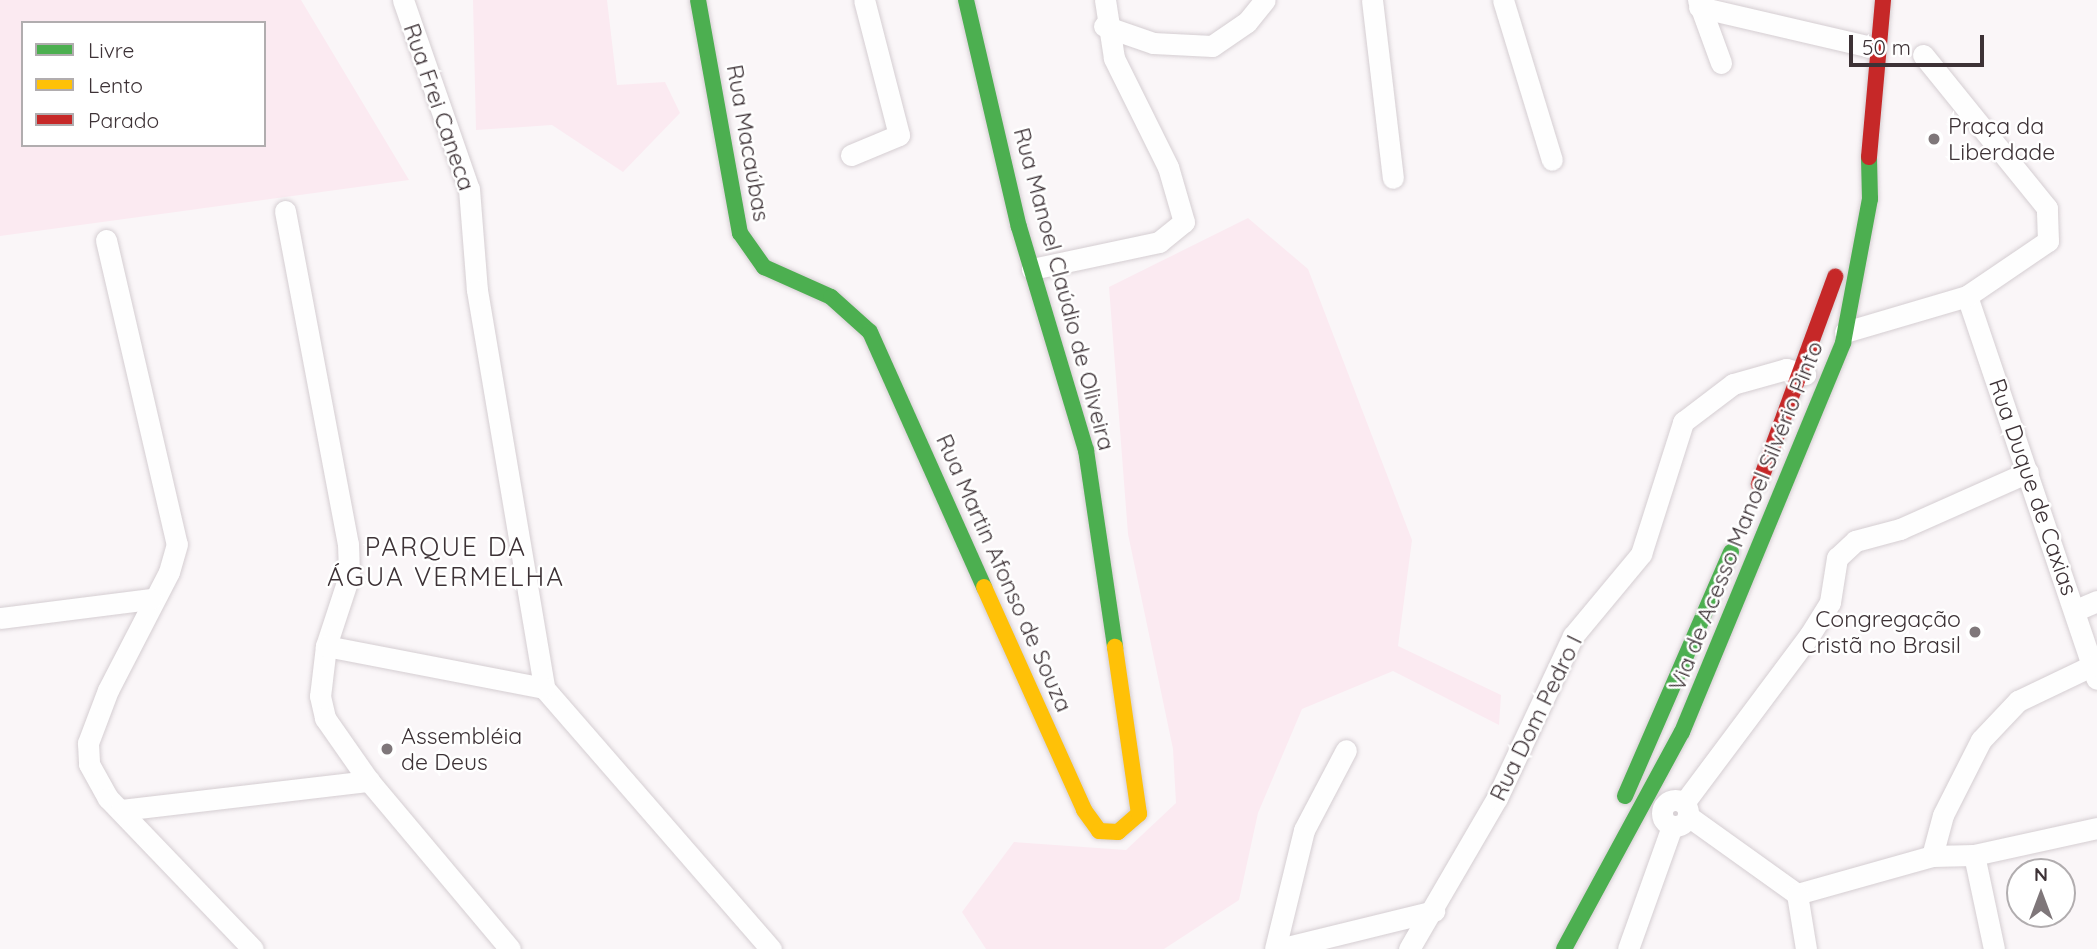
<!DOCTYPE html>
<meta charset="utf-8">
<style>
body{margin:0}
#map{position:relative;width:2097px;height:949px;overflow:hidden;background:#faf6f8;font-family:Quicksand,sans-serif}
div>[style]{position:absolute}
.green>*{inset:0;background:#fbeaf1}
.roads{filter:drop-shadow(0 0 2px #d5ced2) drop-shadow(0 0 2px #d5ced2)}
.street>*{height:21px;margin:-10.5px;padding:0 10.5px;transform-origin:10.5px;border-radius:10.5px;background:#fefefe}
.street>.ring{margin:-10.5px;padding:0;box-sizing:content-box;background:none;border:21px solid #fefefe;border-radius:50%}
.fast>*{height:16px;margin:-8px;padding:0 8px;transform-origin:8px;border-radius:8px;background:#4caf50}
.slow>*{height:16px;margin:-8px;padding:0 8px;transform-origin:8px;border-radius:8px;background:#ffc107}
.jam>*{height:16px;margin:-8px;padding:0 8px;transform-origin:8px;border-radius:8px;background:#c62828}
.dots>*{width:19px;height:19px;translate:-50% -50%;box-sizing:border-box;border:4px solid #fff;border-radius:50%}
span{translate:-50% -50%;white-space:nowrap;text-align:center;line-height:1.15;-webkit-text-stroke:5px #fff;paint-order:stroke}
.street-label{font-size:23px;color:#3d3236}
.poi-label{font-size:23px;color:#3d3236}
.left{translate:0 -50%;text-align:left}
.right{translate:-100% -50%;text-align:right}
.quarter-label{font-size:26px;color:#3d3236;letter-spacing:2px}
.legend{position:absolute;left:21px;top:21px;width:245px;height:126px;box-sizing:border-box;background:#fff;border:2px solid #b1adaf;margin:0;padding:9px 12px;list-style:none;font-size:21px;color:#3d3236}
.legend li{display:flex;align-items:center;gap:14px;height:35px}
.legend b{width:35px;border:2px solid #b1adaf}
.north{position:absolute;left:2006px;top:858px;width:70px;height:70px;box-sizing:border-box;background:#fff;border:2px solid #b1adaf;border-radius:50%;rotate:0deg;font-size:19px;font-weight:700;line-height:28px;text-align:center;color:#3d3236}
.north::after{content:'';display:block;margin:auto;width:24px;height:32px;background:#7f777a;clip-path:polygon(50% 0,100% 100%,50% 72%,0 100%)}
.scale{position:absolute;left:1849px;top:35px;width:135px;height:32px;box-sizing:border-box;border:4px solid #3d3236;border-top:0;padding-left:9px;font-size:21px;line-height:24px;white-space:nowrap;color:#3d3236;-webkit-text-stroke:5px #fff;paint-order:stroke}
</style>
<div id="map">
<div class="green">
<i style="clip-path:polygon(evenodd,0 0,301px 0,409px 180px,0 236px,0 0,23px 23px,264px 23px,264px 145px,23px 145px,23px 23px)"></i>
<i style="clip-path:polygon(473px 0,607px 0,617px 85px,665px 82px,680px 113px,623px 172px,552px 125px,476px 130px)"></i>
<i style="clip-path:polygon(1248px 218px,1308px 269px,1412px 540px,1398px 646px,1501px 695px,1499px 725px,1393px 671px,1302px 709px,1258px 813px,1239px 900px,1164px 949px,986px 949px,962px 912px,1014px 842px,1126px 850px,1176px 803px,1173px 749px,1128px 534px,1109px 287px)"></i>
</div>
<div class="roads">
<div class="street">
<i style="left:403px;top:0;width:200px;rotate:70.8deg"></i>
<i style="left:469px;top:189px;width:101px;rotate:85.5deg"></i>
<i style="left:477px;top:290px;width:404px;rotate:80.4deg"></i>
<i style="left:544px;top:688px;width:346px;rotate:49deg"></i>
<i style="left:1372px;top:0;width:179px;rotate:83.3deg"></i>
<i style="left:1503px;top:0;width:167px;rotate:73deg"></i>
<i style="left:1698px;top:0;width:67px;rotate:69.9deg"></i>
<i style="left:1699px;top:7px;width:181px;rotate:13.1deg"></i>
<i style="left:1104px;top:26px;width:52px;rotate:19.1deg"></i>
<i style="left:1153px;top:43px;width:59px;rotate:2.9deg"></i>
<i style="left:1212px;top:46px;width:42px;rotate:-34.4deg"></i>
<i style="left:1247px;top:22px;width:28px;rotate:-51deg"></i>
<i style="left:851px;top:155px;width:52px;rotate:-22.6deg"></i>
<i style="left:899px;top:135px;width:139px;rotate:-104.5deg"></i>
<i style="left:285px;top:211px;width:339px;rotate:79.3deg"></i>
<i style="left:348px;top:544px;width:32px;rotate:88deg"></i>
<i style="left:349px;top:576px;width:74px;rotate:108.2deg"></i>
<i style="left:326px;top:646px;width:50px;rotate:96.8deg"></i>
<i style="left:320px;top:696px;width:23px;rotate:77deg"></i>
<i style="left:325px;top:718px;width:77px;rotate:55.1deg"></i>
<i style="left:369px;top:781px;width:219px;rotate:50deg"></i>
<i style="left:106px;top:240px;width:312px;rotate:76.9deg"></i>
<i style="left:177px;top:544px;width:29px;rotate:106deg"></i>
<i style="left:169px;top:572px;width:133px;rotate:117.3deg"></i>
<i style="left:108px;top:690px;width:57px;rotate:110.7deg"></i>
<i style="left:88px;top:743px;width:21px;rotate:87deg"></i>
<i style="left:89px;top:764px;width:39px;rotate:61deg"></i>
<i style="left:108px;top:798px;width:209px;rotate:46.2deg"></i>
<i style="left:1032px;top:269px;width:130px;rotate:-12deg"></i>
<i style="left:1159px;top:242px;width:32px;rotate:-39deg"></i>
<i style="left:1184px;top:222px;width:57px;rotate:-106.2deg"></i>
<i style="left:1168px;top:167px;width:122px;rotate:-116.4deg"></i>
<i style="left:1114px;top:58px;width:59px;rotate:-98.8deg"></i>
<i style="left:1967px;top:296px;width:404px;rotate:71.3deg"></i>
<i style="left:1845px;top:332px;width:127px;rotate:-16.4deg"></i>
<i style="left:1967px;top:296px;width:98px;rotate:-34.2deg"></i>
<i style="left:2048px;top:241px;width:33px;rotate:-92deg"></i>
<i style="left:2047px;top:208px;width:197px;rotate:-129deg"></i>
<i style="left:2076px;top:610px;width:23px;rotate:-23deg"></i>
<i style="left:0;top:618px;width:152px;rotate:-7.2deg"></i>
<i style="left:326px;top:646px;width:222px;rotate:10.9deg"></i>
<i class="ring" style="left:1662px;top:800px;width:5px;height:5px"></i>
<i style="left:1684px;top:803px;width:209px;rotate:-53.2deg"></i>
<i style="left:1809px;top:636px;width:40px;rotate:-58deg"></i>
<i style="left:1830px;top:602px;width:45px;rotate:-81deg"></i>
<i style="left:1837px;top:558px;width:25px;rotate:-43deg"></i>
<i style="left:1855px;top:541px;width:47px;rotate:-14.9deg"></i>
<i style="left:1900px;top:529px;width:140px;rotate:-24deg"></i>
<i style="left:121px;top:810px;width:250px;rotate:-6.7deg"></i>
<i style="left:1688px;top:816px;width:134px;rotate:35.6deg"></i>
<i style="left:1797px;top:894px;width:140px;rotate:-15.7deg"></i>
<i style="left:1932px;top:856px;width:42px;rotate:-1.4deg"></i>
<i style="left:1974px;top:855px;width:126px;rotate:-12.4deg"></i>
<i style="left:1974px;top:855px;width:96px;rotate:78deg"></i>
<i style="left:1932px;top:856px;width:42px;rotate:-75deg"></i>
<i style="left:1943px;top:815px;width:84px;rotate:-63.1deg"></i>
<i style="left:1981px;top:740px;width:54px;rotate:-46.5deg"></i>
<i style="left:2018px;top:701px;width:81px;rotate:-25.6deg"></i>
<i style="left:1797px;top:894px;width:56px;rotate:80.7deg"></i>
<i style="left:1275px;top:949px;width:122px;rotate:-76.3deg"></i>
<i style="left:1304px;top:830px;width:90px;rotate:-62.3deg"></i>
<i style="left:1279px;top:949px;width:160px;rotate:-13.8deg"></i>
<i style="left:1409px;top:949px;width:175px;rotate:-59.8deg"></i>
<i style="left:1497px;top:798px;width:179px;rotate:-64.9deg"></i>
<i style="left:1573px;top:636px;width:107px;rotate:-50.3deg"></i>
<i style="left:1641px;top:554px;width:139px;rotate:-72.3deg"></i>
<i style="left:1683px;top:422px;width:63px;rotate:-37.2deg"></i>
<i style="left:1733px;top:384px;width:55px;rotate:-15.8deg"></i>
<i style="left:1786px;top:369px;width:20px;rotate:15deg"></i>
<i style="left:1628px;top:949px;width:131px;rotate:-70.3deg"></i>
</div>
<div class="fast">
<i style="left:698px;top:0;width:237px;rotate:79.8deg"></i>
<i style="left:740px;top:233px;width:42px;rotate:54.8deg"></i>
<i style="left:764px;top:267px;width:73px;rotate:24.1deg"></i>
<i style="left:831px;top:297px;width:52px;rotate:41.9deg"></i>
<i style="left:870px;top:332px;width:279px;rotate:65.9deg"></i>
<i style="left:966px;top:0;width:233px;rotate:76.9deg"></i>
<i style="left:1019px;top:227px;width:233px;rotate:73.3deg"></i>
<i style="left:1086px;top:450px;width:199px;rotate:81.6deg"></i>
<i style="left:1625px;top:796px;width:266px;rotate:-66.5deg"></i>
<i style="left:1564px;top:949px;width:247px;rotate:-61.5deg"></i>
<i style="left:1682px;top:732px;width:421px;rotate:-67.5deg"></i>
<i style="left:1843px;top:343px;width:147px;rotate:-79.4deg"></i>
<i style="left:1870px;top:199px;width:42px;rotate:-91.4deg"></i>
</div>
<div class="slow">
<i style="left:984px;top:587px;width:244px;rotate:65.8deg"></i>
<i style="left:1084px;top:810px;width:26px;rotate:54deg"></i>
<i style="left:1099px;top:831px;width:19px;rotate:3deg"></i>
<i style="left:1118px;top:832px;width:28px;rotate:-41deg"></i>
<i style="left:1139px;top:814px;width:169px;rotate:-98.2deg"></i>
</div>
<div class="jam">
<i style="left:1869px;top:157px;width:158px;rotate:-84.9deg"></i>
<i style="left:1759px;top:484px;width:221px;rotate:-69.8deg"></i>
</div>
</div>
<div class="dots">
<i style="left:1934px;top:139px;background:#7f777a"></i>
<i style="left:1975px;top:632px;background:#7f777a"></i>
<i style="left:387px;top:749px;background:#7f777a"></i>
</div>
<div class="street-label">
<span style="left:439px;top:107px;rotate:71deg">Rua Frei Caneca</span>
<span style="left:748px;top:143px;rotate:80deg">Rua Macaúbas</span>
<span style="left:1064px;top:289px;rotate:75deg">Rua Manoel Claúdio de Oliveira</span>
<span style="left:2033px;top:487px;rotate:71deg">Rua Duque de Caxias</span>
<span style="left:1746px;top:516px;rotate:-68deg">Via de Acesso Manoel Silvério Pinto</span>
<span style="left:1004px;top:573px;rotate:66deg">Rua Martin Afonso de Souza</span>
<span style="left:1536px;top:718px;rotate:-64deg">Rua Dom Pedro I</span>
</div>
<div class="poi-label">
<span class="left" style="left:1948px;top:139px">Praça da<br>Liberdade</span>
<span class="right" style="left:1961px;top:632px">Congregação<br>Cristã no Brasil</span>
<span class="left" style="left:401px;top:749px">Assembléia<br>de Deus</span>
</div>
<div class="quarter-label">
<span style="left:446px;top:562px">PARQUE DA<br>ÁGUA VERMELHA</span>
</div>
<ul class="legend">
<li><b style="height:9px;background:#4caf50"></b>Livre</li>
<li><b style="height:9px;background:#ffc107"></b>Lento</li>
<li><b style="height:9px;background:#c62828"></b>Parado</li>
</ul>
<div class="north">N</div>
<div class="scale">50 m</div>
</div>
